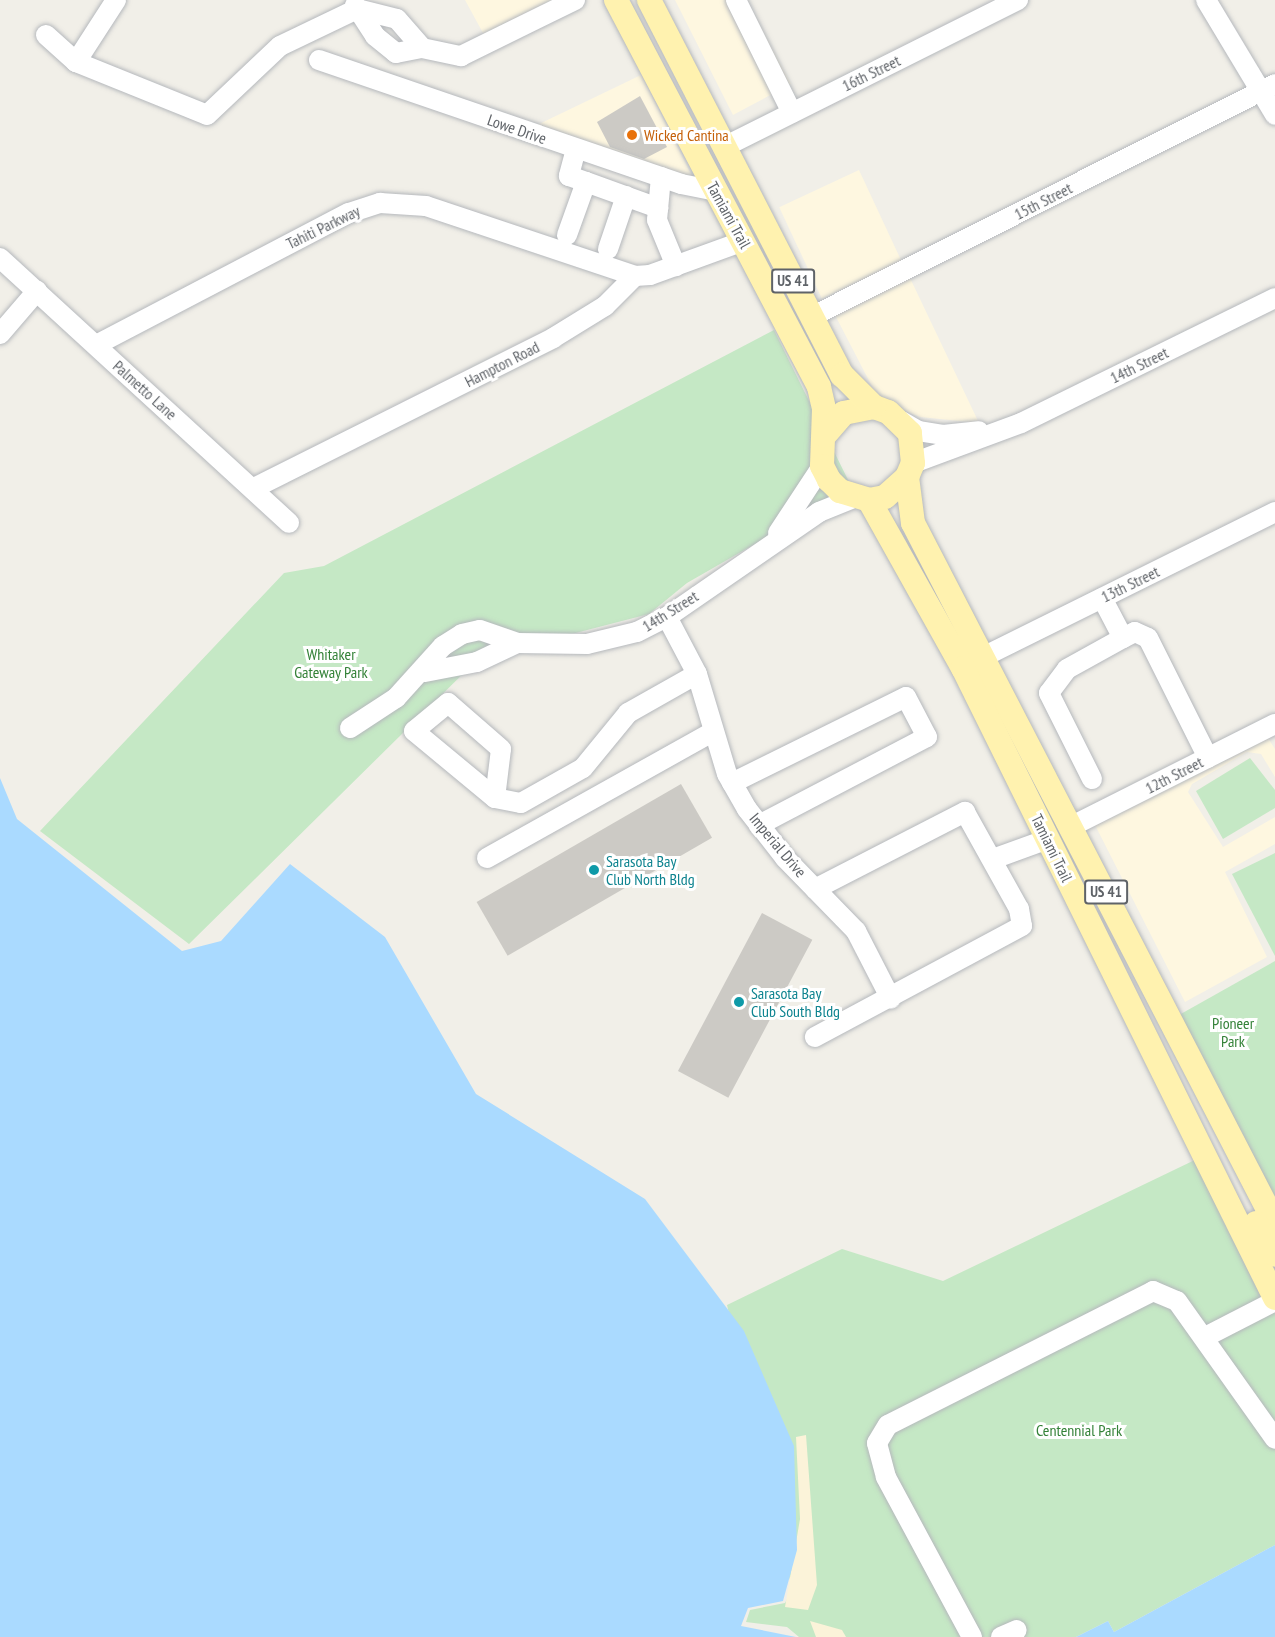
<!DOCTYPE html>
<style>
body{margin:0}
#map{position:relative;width:1275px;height:1637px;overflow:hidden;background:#f1efe8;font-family:"PT Sans Narrow",sans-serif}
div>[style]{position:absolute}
.commercial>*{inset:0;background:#fef7e0;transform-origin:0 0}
.green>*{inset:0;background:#c5e8c5}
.sand>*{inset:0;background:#fbf3d9}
.water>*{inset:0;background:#aadaff}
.building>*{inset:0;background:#cccac5;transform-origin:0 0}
.roads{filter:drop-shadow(0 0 2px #b5b8bc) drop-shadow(0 0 2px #b5b8bc)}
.minor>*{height:20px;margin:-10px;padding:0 10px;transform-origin:10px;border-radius:10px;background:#fff}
.major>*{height:24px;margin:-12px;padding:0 12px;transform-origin:12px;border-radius:12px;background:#fff2af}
.dots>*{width:16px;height:16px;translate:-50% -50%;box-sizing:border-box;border:3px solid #fff;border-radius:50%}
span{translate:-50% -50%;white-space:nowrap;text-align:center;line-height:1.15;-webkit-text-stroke:6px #fff;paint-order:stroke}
.shield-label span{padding:2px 4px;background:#fff;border:2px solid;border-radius:4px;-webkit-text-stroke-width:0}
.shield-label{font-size:15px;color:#5f6368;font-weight:700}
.street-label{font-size:16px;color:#5f6368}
.food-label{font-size:16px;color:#c56008}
.left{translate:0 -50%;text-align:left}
.park-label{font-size:16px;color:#348238}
.culture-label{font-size:16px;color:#0d838f}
</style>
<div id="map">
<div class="commercial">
<i style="clip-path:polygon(465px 0,581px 0,489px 44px)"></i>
<i style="clip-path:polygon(675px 0,747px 0,791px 84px,733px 115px)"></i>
<i style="clip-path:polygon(641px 75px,693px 178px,535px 126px)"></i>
<i style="left:859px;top:170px;width:101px;height:88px;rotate:65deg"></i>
<i style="clip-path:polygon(910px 278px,979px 423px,920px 417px,879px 400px,835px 315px)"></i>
<i style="clip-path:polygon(1268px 738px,1275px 749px,1275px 777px,1261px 754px,1247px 752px,1192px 784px,1188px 792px,1223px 847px,1275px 817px,1275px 844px,1225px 872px,1267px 957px,1185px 1002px,1095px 825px)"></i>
</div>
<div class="green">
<i style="clip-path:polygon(774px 330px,852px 488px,687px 583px,649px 614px,479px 658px,189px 944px,40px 831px,284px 573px,324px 566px)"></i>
<i style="clip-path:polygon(1250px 758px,1275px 790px,1275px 808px,1223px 839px,1196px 791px)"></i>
<i style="clip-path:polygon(1275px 853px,1275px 956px,1232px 874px)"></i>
<i style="clip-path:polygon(1275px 961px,1275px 1203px,1179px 1015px)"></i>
<i style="clip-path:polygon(1201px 1157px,1275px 1310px,1275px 1545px,1114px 1632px,1108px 1621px,1076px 1637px,799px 1637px,787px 1627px,746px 1622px,750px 1610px,785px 1603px,792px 1589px,727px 1305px,842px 1249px,943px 1281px)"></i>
</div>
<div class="sand">
<i style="clip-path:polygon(806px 1435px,817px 1585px,808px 1610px,785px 1607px,800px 1519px,796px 1437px)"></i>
<i style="clip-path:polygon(810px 1621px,842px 1630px,846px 1637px,816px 1637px)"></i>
</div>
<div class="water">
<i style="clip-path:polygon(0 778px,17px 819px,182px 951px,221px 941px,290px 864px,385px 937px,476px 1094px,645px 1199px,744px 1331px,794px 1446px,797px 1550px,783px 1601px,748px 1608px,741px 1626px,796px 1637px,0 1637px)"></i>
<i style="clip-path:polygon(1275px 1545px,1275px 1637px,1076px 1637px,1108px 1621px,1114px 1632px)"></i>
</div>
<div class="building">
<i style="clip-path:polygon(640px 96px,667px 147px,644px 159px,610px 147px,597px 122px)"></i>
<i style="left:681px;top:784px;width:62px;height:236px;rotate:60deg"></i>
<i style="left:762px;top:913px;width:57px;height:179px;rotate:28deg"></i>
</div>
<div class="roads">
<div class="minor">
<i style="left:116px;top:0;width:74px;rotate:122.8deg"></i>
<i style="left:76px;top:62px;width:141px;rotate:22deg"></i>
<i style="left:207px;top:115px;width:100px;rotate:-43.4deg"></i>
<i style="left:280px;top:46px;width:85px;rotate:-25.7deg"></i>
<i style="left:357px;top:9px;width:41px;rotate:14deg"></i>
<i style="left:397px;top:19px;width:38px;rotate:49deg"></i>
<i style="left:736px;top:0;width:126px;rotate:63.6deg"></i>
<i style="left:1206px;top:0;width:134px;rotate:59deg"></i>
<i style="left:355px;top:5px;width:37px;rotate:57deg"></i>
<i style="left:375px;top:36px;width:27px;rotate:39deg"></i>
<i style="left:396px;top:53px;width:26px;rotate:-11deg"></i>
<i style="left:422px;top:48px;width:40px;rotate:12deg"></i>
<i style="left:461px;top:56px;width:127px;rotate:-26.2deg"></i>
<i style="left:46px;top:35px;width:40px;rotate:42deg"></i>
<i style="left:319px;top:60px;width:383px;rotate:18.9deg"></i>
<i style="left:681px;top:184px;width:37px;rotate:11deg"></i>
<i style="left:724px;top:147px;width:329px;rotate:-26.6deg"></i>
<i style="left:576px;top:149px;width:28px;rotate:105deg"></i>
<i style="left:569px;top:176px;width:18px;rotate:19deg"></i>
<i style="left:661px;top:177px;width:43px;rotate:95.3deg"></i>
<i style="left:657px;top:220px;width:50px;rotate:67.6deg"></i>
<i style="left:567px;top:235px;width:56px;rotate:-70.3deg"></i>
<i style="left:586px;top:182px;width:77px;rotate:19.9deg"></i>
<i style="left:608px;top:249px;width:56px;rotate:-71.2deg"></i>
<i style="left:0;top:258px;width:392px;rotate:42.5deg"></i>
<i style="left:811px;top:317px;width:519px;rotate:-26.66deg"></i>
<i style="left:0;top:334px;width:57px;rotate:-49.3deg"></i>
<i style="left:96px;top:345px;width:285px;rotate:-27.6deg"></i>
<i style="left:349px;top:213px;width:33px;rotate:-18deg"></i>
<i style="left:380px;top:203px;width:46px;rotate:3.7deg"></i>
<i style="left:426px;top:206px;width:220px;rotate:18.5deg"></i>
<i style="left:901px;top:421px;width:20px;rotate:30deg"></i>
<i style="left:918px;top:431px;width:25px;rotate:9deg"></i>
<i style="left:943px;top:435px;width:36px;rotate:-6deg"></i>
<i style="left:913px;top:463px;width:115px;rotate:-20.3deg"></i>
<i style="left:1021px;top:423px;width:283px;rotate:-26.2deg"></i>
<i style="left:254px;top:488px;width:335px;rotate:-26.6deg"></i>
<i style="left:553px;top:338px;width:61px;rotate:-31.6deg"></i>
<i style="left:605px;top:306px;width:42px;rotate:-45deg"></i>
<i style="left:635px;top:276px;width:15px;rotate:-4deg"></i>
<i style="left:650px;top:275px;width:100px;rotate:-19.9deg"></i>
<i style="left:778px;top:533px;width:80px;rotate:-56.7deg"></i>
<i style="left:667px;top:617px;width:64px;rotate:62.2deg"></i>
<i style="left:697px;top:674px;width:104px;rotate:73.3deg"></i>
<i style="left:727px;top:774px;width:40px;rotate:60.3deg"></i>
<i style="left:747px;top:809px;width:62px;rotate:52.2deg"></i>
<i style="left:785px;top:858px;width:102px;rotate:45.8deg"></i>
<i style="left:856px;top:931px;width:76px;rotate:62.8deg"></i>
<i style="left:1123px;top:638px;width:13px;rotate:-27deg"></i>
<i style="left:1135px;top:632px;width:14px;rotate:25deg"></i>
<i style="left:1148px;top:638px;width:134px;rotate:63.4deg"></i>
<i style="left:985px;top:656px;width:324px;rotate:-26.4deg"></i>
<i style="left:425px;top:672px;width:53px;rotate:-10.9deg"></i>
<i style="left:477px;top:662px;width:44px;rotate:-25.4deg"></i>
<i style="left:517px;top:643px;width:70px;rotate:0.8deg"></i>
<i style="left:587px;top:644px;width:51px;rotate:-13.5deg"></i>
<i style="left:637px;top:632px;width:34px;rotate:-27deg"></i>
<i style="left:667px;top:617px;width:185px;rotate:-34.6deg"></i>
<i style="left:819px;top:512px;width:38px;rotate:-22deg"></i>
<i style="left:350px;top:728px;width:55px;rotate:-33.1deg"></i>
<i style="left:396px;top:698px;width:70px;rotate:-47.9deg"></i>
<i style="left:443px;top:646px;width:22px;rotate:-32deg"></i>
<i style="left:462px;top:634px;width:18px;rotate:-13deg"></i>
<i style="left:480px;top:630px;width:39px;rotate:19deg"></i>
<i style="left:1092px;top:779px;width:96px;rotate:-116.6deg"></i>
<i style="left:1049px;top:693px;width:30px;rotate:-53deg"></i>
<i style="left:1067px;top:669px;width:64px;rotate:-29deg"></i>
<i style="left:1123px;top:638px;width:45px;rotate:-117.7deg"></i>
<i style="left:732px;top:783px;width:194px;rotate:-26.3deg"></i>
<i style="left:906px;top:697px;width:45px;rotate:62.3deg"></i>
<i style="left:927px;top:737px;width:190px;rotate:152.4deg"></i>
<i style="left:495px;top:798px;width:49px;rotate:-83deg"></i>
<i style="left:501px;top:749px;width:70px;rotate:-139deg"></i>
<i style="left:448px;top:703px;width:44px;rotate:140.5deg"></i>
<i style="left:414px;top:731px;width:105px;rotate:39.6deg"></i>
<i style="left:495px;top:798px;width:26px;rotate:11deg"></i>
<i style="left:521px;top:803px;width:71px;rotate:-29.4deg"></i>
<i style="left:583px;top:768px;width:71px;rotate:-50.7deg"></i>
<i style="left:628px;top:713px;width:79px;rotate:-29.5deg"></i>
<i style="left:1072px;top:826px;width:227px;rotate:-26.7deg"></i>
<i style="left:487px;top:858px;width:258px;rotate:-29.2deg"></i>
<i style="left:993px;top:859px;width:59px;rotate:-20deg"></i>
<i style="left:815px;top:889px;width:169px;rotate:-27.2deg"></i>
<i style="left:965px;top:812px;width:111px;rotate:60.9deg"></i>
<i style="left:1019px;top:909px;width:17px;rotate:80deg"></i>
<i style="left:1022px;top:926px;width:235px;rotate:151.8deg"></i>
<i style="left:1205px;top:1337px;width:79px;rotate:-27.2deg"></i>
<i style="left:972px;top:1637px;width:182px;rotate:-118.3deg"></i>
<i style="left:886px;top:1477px;width:35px;rotate:-105deg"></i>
<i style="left:877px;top:1443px;width:21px;rotate:-59deg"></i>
<i style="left:888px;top:1425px;width:297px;rotate:-26.8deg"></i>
<i style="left:1153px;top:1291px;width:26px;rotate:23deg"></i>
<i style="left:1177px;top:1301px;width:169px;rotate:54.6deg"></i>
<i style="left:1001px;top:1637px;width:17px;rotate:-24deg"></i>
</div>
<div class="major">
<i style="left:616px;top:0;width:437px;rotate:62.3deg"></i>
<i style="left:819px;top:387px;width:23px;rotate:77deg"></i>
<i style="left:824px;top:409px;width:57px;rotate:92deg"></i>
<i style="left:822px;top:466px;width:16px;rotate:63deg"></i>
<i style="left:829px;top:480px;width:16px;rotate:45deg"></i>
<i style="left:840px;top:491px;width:30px;rotate:17deg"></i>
<i style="left:869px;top:500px;width:16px;rotate:-11deg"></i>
<i style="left:885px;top:497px;width:30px;rotate:-42deg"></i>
<i style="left:907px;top:477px;width:15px;rotate:-67deg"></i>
<i style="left:913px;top:463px;width:30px;rotate:-96deg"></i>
<i style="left:910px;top:433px;width:30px;rotate:-136deg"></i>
<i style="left:888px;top:412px;width:15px;rotate:-160deg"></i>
<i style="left:874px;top:407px;width:31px;rotate:169deg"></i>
<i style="left:844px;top:413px;width:30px;rotate:131deg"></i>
<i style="left:649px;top:0;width:422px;rotate:62.8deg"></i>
<i style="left:842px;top:375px;width:45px;rotate:45deg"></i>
<i style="left:907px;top:477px;width:46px;rotate:82.6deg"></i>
<i style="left:913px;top:523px;width:788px;rotate:62.65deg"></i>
<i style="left:869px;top:500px;width:193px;rotate:60.8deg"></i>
<i style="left:963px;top:668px;width:703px;rotate:63.65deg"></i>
<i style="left:1256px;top:1223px;width:37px;rotate:59deg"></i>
</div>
</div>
<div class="dots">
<i style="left:632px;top:135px;background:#e8710a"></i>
<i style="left:594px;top:870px;background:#0f9aa8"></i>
<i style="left:739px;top:1002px;background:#0f9aa8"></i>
</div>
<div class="shield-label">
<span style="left:793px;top:281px">US 41</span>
<span style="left:1106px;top:892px">US 41</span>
</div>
<div class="street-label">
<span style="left:871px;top:73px;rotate:-26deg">16th Street</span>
<span style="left:517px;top:129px;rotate:19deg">Lowe Drive</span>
<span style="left:1043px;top:201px;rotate:-27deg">15th Street</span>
<span style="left:729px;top:215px;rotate:61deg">Tamiami Trail</span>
<span style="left:323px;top:227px;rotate:-26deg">Tahiti Parkway</span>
<span style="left:502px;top:364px;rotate:-27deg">Hampton Road</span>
<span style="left:1139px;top:365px;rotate:-26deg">14th Street</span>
<span style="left:145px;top:390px;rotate:42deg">Palmetto Lane</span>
<span style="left:1130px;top:584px;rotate:-26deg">13th Street</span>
<span style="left:670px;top:611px;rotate:-32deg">14th Street</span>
<span style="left:1174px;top:775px;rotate:-27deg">12th Street</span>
<span style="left:778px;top:845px;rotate:50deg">Imperial Drive</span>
<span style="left:1052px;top:848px;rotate:64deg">Tamiami Trail</span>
</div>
<div class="food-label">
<span class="left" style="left:644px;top:135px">Wicked Cantina</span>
</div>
<div class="park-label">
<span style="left:331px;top:663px">Whitaker<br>Gateway Park</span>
<span style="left:1233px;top:1032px">Pioneer<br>Park</span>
<span style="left:1079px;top:1430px">Centennial Park</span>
</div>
<div class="culture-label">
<span class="left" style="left:606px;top:870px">Sarasota Bay<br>Club North Bldg</span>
<span class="left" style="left:751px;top:1002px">Sarasota Bay<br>Club South Bldg</span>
</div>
</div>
